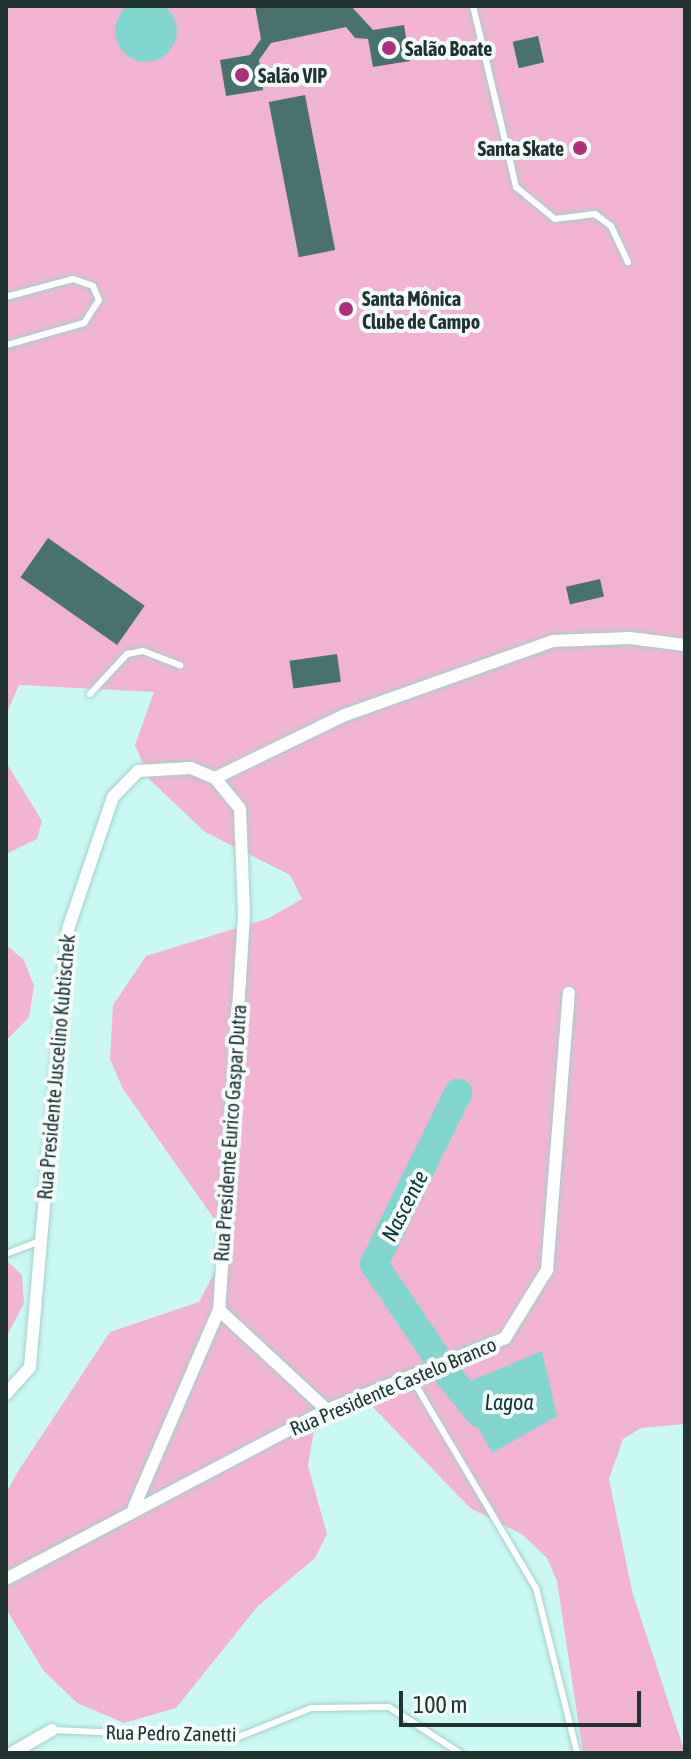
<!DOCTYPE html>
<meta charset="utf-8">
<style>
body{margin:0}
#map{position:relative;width:691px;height:1759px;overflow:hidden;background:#caf9f4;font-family:"Asap Condensed",sans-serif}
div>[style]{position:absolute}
.green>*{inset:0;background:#f2b3d2}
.water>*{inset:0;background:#81d7cf}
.round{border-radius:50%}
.river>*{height:28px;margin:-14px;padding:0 14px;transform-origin:14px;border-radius:14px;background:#81d7cf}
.building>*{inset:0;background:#48726e;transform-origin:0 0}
.roads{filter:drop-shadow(0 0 2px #a2d0cb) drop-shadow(0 0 2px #a2d0cb)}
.service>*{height:6px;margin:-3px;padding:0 3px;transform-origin:3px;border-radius:3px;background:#fff}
.minor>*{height:12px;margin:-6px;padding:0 6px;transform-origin:6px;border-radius:6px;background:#fff}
.dots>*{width:22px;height:22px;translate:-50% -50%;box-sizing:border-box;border:4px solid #f4fdfc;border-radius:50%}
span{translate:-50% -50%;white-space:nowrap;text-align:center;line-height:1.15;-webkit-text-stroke:8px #f4fdfc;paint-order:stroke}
.poi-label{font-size:20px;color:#213331;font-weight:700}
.left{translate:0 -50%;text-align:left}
.right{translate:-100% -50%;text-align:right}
.street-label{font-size:20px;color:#213331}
.water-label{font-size:22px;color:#0c3633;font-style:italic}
.frame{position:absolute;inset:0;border:8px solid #213331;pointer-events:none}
.scale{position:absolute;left:399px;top:1691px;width:242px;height:36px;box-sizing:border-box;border:4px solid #213331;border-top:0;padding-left:10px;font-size:24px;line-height:28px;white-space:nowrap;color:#213331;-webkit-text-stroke:6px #f4fdfc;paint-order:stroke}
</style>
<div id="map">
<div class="green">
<i style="clip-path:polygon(6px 6px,685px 6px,685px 1424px,641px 1428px,623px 1439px,609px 1479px,632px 1591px,685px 1753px,583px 1753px,557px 1581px,547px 1558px,523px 1535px,470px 1508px,371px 1405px,345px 1403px,315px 1423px,308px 1466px,327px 1534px,315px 1558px,257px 1607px,176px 1708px,124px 1723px,77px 1703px,43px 1670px,8px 1612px,6px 1493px,17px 1473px,110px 1332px,199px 1302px,221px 1260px,215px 1220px,123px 1089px,110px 1059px,113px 1005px,146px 956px,269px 918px,302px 899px,290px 875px,205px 832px,150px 780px,135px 745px,154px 692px,19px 685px,6px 715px)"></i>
<i style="clip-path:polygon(6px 762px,42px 821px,37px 839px,6px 854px)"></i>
<i style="clip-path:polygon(6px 945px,24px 960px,34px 986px,29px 1017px,6px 1041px)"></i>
<i style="clip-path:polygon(6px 1260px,22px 1275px,24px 1303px,6px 1338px)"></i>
</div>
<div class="water">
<i class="round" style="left:115px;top:0;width:62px;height:62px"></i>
<i style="clip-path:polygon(542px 1351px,557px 1416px,492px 1453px,456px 1387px)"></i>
</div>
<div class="river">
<i style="left:434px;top:1353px;width:107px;rotate:-124deg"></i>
<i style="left:374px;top:1264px;width:191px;rotate:-63.8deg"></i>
<i style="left:448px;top:1375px;width:50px;rotate:50.6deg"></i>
</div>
<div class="building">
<i style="clip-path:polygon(255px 6px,351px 6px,373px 30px,404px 25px,410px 61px,373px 67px,368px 39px,355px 38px,346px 27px,271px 43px,259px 60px,263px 90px,226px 96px,220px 60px,250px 55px,261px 39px)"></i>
<i style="left:538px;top:36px;width:27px;height:26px;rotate:77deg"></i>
<i style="left:305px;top:95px;width:158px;height:37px;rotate:79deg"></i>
<i style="left:48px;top:538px;width:118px;height:48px;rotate:35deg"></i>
<i style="left:600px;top:579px;width:18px;height:35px;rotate:77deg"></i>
<i style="left:337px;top:654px;width:28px;height:48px;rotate:82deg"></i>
</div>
<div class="roads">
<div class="service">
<i style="left:473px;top:6px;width:186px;rotate:76.6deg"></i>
<i style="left:516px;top:187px;width:50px;rotate:39.4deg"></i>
<i style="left:555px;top:219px;width:40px;rotate:-7.1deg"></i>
<i style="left:595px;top:214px;width:20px;rotate:37deg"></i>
<i style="left:611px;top:226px;width:40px;rotate:65deg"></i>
<i style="left:6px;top:297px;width:69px;rotate:-15deg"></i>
<i style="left:73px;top:279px;width:21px;rotate:19deg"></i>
<i style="left:93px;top:286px;width:15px;rotate:67deg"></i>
<i style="left:99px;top:300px;width:27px;rotate:123deg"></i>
<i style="left:84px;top:323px;width:81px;rotate:164.2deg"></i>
<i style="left:90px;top:694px;width:54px;rotate:-47.2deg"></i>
<i style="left:127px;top:654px;width:16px;rotate:-11deg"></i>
<i style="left:143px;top:651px;width:40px;rotate:21deg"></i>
<i style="left:6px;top:1254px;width:36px;rotate:-21deg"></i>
<i style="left:411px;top:1377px;width:245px;rotate:59.4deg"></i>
<i style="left:536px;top:1588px;width:170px;rotate:76deg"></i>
<i style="left:52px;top:1730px;width:184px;rotate:2.5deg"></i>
<i style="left:236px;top:1738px;width:81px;rotate:-21.8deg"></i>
<i style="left:311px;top:1708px;width:78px;rotate:-0.7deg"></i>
<i style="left:389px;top:1707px;width:85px;rotate:32.9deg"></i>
</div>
<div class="minor">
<i style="left:215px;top:778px;width:144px;rotate:-25.9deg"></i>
<i style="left:345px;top:715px;width:221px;rotate:-19.6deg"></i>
<i style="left:553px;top:641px;width:77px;rotate:-2.2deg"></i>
<i style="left:630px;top:638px;width:55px;rotate:7.3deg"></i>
<i style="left:6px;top:1394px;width:36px;rotate:-48deg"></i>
<i style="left:30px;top:1367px;width:440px;rotate:-85deg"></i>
<i style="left:68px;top:929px;width:139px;rotate:-71.2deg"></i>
<i style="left:113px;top:797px;width:36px;rotate:-46deg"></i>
<i style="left:138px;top:771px;width:53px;rotate:-3.2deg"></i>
<i style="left:191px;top:768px;width:26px;rotate:23deg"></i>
<i style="left:215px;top:778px;width:40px;rotate:51deg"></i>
<i style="left:240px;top:809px;width:106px;rotate:87.8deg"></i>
<i style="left:244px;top:915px;width:396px;rotate:93.6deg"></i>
<i style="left:219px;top:1310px;width:147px;rotate:42.8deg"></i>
<i style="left:134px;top:1507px;width:215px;rotate:-66.7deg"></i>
<i style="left:6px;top:1579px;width:363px;rotate:-27.8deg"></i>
<i style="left:327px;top:1410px;width:192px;rotate:-22deg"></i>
<i style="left:505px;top:1338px;width:80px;rotate:-58.3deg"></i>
<i style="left:547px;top:1270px;width:278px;rotate:-85.5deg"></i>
<i style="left:12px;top:1753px;width:46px;rotate:-29.9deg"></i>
</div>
</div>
<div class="dots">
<i style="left:389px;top:48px;background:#af2f7d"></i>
<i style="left:242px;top:75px;background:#af2f7d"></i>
<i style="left:580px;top:148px;background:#af2f7d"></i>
<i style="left:346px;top:309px;background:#af2f7d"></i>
</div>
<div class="poi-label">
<span class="left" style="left:405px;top:48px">Salão Boate</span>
<span class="left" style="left:258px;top:75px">Salão VIP</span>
<span class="right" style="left:564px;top:148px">Santa Skate</span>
<span class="left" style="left:362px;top:310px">Santa Mônica<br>Clube de Campo</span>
</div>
<div class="street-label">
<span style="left:56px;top:1067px;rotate:-85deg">Rua Presidente Juscelino Kubtischek</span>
<span style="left:230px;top:1133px;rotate:-86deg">Rua Presidente Eurico Gaspar Dutra</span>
<span style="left:393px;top:1386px;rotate:-23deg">Rua Presidente Castelo Branco</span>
<span style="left:171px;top:1733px;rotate:1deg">Rua Pedro Zanetti</span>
</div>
<div class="water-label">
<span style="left:405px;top:1206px;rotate:-63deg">Nascente</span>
<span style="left:509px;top:1403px">Lagoa</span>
</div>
<div class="frame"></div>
<div class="scale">100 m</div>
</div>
